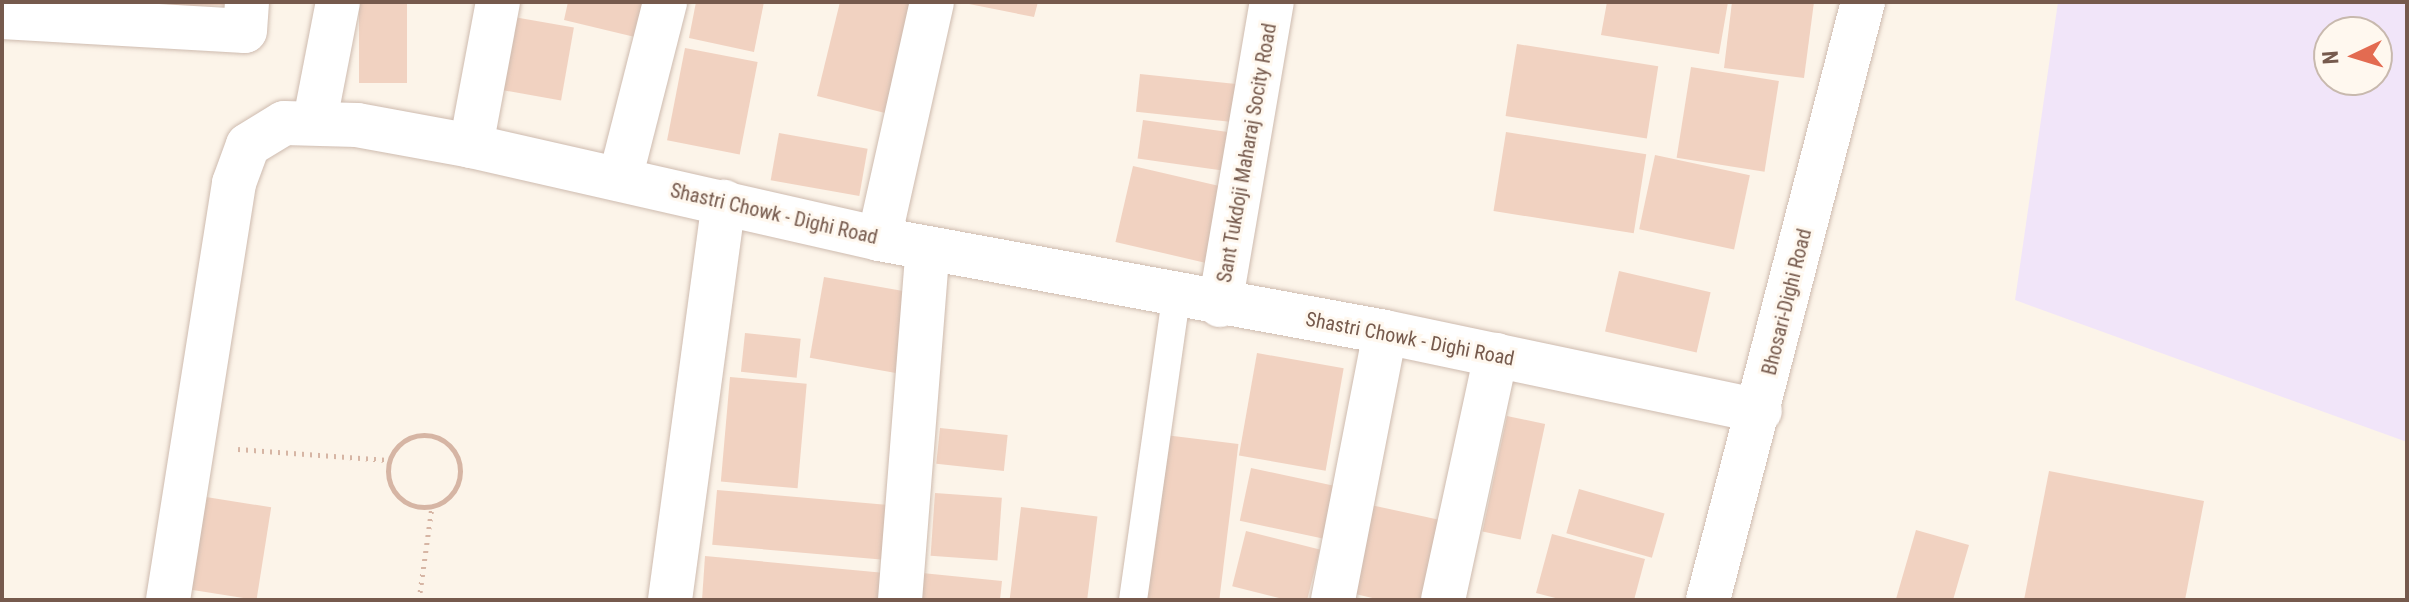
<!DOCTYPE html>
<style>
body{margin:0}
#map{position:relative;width:2409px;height:602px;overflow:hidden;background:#fcf4e9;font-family:"Roboto Condensed",sans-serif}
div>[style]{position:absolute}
.education>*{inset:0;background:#f1e5f9}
.building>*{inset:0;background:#f1d2c1;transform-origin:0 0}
.path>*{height:5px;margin-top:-2.5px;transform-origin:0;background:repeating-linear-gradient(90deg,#d6b5a4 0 2px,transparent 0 8px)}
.path>.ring{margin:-2.5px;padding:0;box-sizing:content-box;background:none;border:5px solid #d6b5a4;border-radius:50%}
.roads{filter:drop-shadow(0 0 2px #cebbaf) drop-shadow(0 0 2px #cebbaf)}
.lane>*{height:28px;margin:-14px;padding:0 14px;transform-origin:14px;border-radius:14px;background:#fff}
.street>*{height:44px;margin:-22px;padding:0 22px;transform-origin:22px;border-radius:22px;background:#fff}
.secondary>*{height:44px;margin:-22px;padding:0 22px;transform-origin:22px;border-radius:22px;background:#fff}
span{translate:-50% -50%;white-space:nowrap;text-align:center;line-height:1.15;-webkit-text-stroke:6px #fff8ef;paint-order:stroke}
.street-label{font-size:20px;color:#765a4d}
.frame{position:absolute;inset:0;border:4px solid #765a4d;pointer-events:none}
.north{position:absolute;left:2313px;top:16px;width:80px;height:80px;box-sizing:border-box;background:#fff8ef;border:2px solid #c8b9ae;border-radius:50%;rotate:266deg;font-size:22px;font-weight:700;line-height:32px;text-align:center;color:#765a4d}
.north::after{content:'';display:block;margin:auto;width:28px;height:36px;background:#e36b51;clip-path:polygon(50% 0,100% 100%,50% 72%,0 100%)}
</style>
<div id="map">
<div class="education">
<i style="clip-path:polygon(evenodd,2058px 2px,2407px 2px,2407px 442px,2015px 300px,2058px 2px,2329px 32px,2377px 32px,2377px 80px,2329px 80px,2329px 32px)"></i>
</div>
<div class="building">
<i style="clip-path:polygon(167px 2px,232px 2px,232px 5px,167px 6px)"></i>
<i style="left:359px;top:2px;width:48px;height:81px"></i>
<i style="clip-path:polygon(568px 2px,647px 2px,639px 38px,564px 20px)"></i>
<i style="clip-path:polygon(696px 2px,764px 2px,754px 52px,689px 38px)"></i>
<i style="clip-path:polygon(840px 2px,913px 2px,885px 113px,817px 96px)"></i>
<i style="clip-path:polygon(959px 2px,1038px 2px,1034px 17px)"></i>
<i style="clip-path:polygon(1607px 2px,1728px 2px,1719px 54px,1601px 35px)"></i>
<i style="clip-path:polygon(1732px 2px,1814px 2px,1804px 78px,1724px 68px)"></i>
<i style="left:503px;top:15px;width:72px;height:74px;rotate:10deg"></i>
<i style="left:1517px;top:44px;width:143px;height:73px;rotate:9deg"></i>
<i style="left:685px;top:48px;width:74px;height:94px;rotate:11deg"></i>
<i style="left:1691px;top:67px;width:89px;height:92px;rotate:9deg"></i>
<i style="left:1140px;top:74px;width:99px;height:38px;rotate:6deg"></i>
<i style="left:1143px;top:120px;width:91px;height:39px;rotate:8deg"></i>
<i style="left:1506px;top:132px;width:142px;height:80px;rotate:9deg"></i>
<i style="left:779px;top:133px;width:90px;height:48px;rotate:10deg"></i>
<i style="left:1655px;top:155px;width:97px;height:76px;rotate:12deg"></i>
<i style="left:1133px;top:166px;width:104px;height:78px;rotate:13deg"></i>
<i style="left:1619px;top:271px;width:94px;height:62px;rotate:13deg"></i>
<i style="left:824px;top:277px;width:96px;height:82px;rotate:10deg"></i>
<i style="left:745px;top:333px;width:56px;height:39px;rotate:6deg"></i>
<i style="left:1257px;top:353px;width:88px;height:104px;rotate:10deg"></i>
<i style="left:730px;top:377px;width:77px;height:105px;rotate:5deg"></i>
<i style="left:1507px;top:416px;width:39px;height:118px;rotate:12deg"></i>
<i style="left:940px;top:428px;width:68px;height:36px;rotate:6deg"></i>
<i style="left:1165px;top:435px;width:74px;height:166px;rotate:7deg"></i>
<i style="left:1251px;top:468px;width:86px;height:54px;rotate:12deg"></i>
<i style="clip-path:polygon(2049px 471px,2204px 501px,2185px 600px,2024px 600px)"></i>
<i style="left:1579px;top:489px;width:89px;height:46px;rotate:16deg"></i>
<i style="left:717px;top:490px;width:175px;height:55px;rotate:5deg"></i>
<i style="left:935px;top:493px;width:67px;height:63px;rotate:4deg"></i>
<i style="left:206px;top:497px;width:66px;height:94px;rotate:9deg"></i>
<i style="clip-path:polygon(1357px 502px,1454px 523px,1437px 600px,1381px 600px,1338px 590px)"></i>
<i style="left:1021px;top:507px;width:77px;height:94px;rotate:7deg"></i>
<i style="clip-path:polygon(1916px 530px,1969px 545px,1953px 600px,1896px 599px)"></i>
<i style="left:1246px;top:531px;width:76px;height:57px;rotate:14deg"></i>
<i style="clip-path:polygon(1552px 534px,1645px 559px,1634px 600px,1563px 600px,1536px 593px)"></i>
<i style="clip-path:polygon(705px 556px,885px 573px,883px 600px,702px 600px)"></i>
<i style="clip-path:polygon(922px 573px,1002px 581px,1000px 600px,919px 600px)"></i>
</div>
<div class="path">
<i class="ring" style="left:388px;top:435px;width:67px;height:67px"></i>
<i style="left:238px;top:449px;width:151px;rotate:4.2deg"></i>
<i style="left:419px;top:600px;width:95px;rotate:-82.1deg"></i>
</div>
<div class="roads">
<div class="lane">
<i style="left:1133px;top:600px;width:307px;rotate:-81.9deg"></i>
</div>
<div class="street">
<i style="left:2px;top:17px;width:243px;rotate:3.3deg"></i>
<i style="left:245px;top:31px;width:29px;rotate:-86deg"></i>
<i style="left:315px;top:120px;width:120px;rotate:-79deg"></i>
<i style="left:471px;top:146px;width:147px;rotate:-79.4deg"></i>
<i style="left:620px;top:179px;width:183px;rotate:-75.7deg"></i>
<i style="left:879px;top:239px;width:243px;rotate:-77.4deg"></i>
<i style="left:1220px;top:305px;width:307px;rotate:-80.3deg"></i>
<i style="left:670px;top:600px;width:402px;rotate:-82.3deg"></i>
<i style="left:900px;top:600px;width:353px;rotate:-85.5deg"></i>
<i style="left:1333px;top:600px;width:273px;rotate:-79deg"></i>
<i style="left:1443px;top:600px;width:251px;rotate:-77.8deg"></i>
</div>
<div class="secondary">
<i style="left:168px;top:600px;width:422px;rotate:-81deg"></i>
<i style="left:234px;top:183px;width:40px;rotate:-69.8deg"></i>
<i style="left:248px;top:145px;width:42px;rotate:-31.4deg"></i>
<i style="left:284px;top:123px;width:73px;rotate:1.6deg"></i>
<i style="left:357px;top:125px;width:116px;rotate:10.4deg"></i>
<i style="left:471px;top:146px;width:418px;rotate:12.8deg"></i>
<i style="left:879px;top:239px;width:514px;rotate:10.41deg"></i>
<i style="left:1385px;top:332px;width:383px;rotate:11.9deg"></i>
<i style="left:1708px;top:600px;width:618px;rotate:-75.47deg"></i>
</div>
</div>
<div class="street-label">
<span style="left:1247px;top:153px;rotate:-80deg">Sant Tukdoji Maharaj Socity Road</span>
<span style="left:774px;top:214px;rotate:13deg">Shastri Chowk - Dighi Road</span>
<span style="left:1787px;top:302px;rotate:-76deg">Bhosari-Dighi Road</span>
<span style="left:1410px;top:339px;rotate:11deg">Shastri Chowk - Dighi Road</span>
</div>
<div class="frame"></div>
<div class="north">N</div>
</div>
